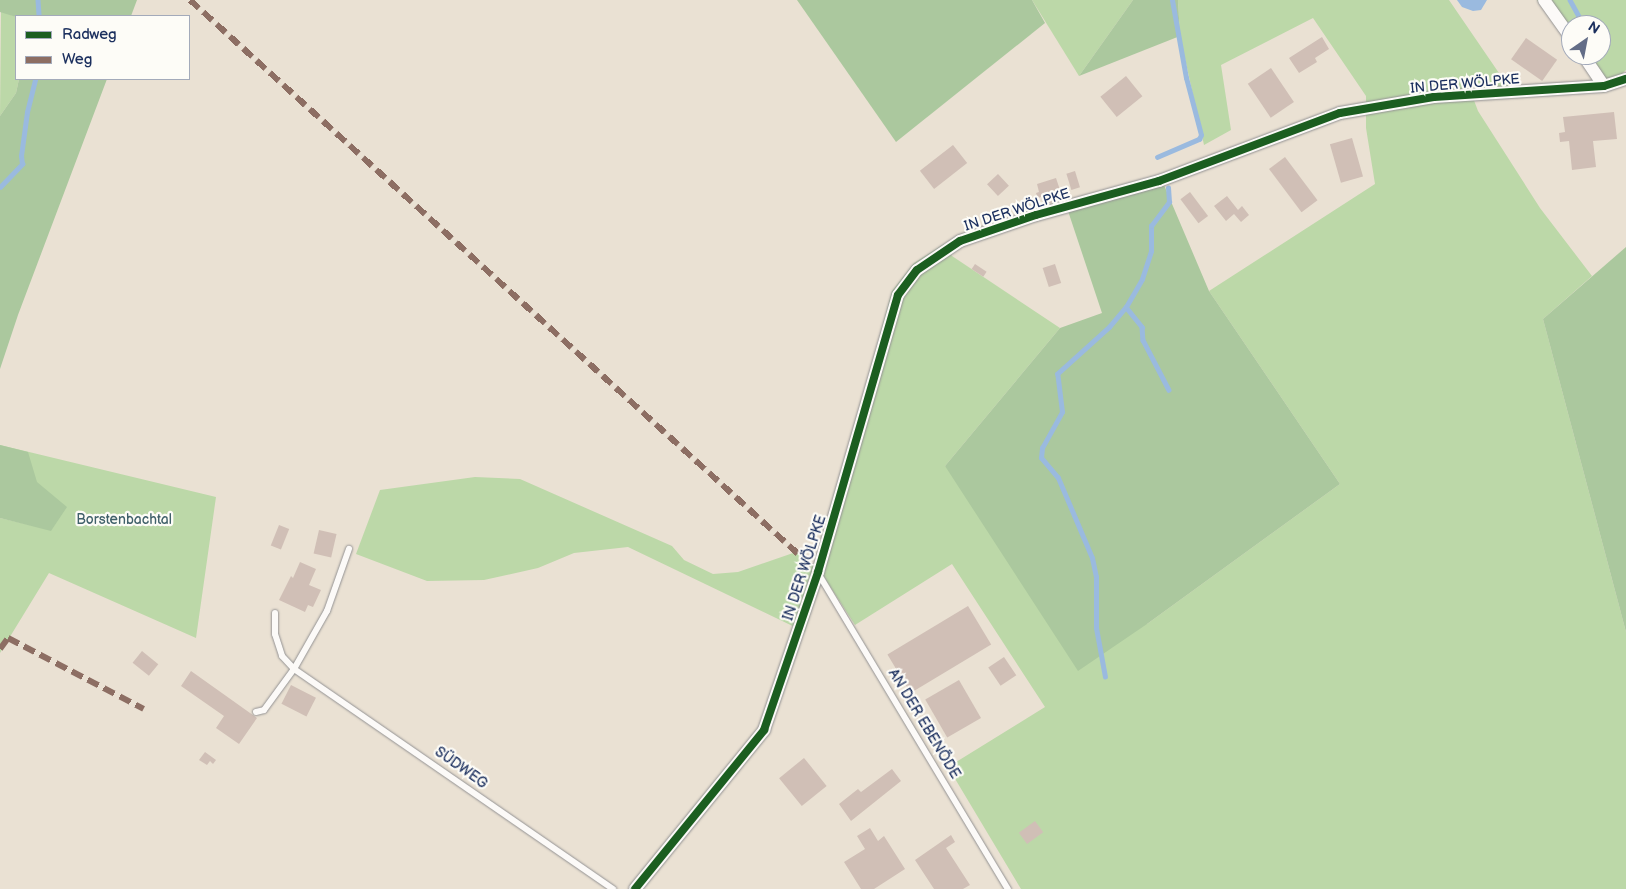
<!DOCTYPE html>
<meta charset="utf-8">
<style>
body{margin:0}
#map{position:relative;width:1626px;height:889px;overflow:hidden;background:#eae1d3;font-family:"Balsamiq Sans",sans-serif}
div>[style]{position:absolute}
.green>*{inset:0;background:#bcd8a8}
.forest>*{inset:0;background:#abc89e}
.water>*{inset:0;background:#9abadf}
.stream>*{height:4.5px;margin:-2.25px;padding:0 2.25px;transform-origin:2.25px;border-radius:2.25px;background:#9abadf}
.building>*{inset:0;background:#d0bfb6;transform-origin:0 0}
.roads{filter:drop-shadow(0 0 1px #939293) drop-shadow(0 0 1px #939293)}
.service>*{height:6px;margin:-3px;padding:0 3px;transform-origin:3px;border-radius:3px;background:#fcfaf8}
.minor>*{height:12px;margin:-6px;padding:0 6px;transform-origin:6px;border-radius:6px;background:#fcfaf8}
.quiet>*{height:6px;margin-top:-3px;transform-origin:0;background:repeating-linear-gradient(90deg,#8d6e63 0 12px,transparent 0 18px)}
.cycleway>*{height:8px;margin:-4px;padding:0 4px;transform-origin:4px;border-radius:4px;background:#1b5e20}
span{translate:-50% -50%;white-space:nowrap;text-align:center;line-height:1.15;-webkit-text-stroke:4.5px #fdfcf7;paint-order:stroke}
.street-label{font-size:14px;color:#1b2f5e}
.park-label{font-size:14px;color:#40606a}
.legend{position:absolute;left:15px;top:15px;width:175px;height:65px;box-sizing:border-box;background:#fdfcf7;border:1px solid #a3aaba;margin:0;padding:6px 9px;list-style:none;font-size:15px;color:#1b2f5e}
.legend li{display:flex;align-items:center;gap:10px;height:25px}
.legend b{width:25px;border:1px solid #a3aaba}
.north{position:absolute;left:1561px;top:15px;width:50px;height:50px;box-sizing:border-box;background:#fdfcf7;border:1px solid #a3aaba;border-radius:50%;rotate:33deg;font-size:14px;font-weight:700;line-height:20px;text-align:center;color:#1b2f5e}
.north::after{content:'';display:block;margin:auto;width:18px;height:22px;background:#636d87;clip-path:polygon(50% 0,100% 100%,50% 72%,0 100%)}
</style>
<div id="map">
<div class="green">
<i style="clip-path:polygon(1032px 0,1133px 0,1079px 76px)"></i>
<i style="clip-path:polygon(1178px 0,1449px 0,1514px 95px,1472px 95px,1478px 111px,1540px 208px,1592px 276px,1543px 319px,1626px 632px,1626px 889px,1021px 889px,948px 767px,1045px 707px,952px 564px,855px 625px,822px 574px,805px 632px,628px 547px,574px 553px,538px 568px,484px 580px,427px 581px,356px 554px,380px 490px,475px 477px,520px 479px,672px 546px,684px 560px,713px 574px,738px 572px,796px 552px,816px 568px,892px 291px,914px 263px,944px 244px,952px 256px,1060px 328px,945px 466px,1147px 624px,1340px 484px,1209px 291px,1375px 184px,1366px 128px,1366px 96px,1313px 18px,1221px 65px,1231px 130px,1204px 145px,1180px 36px)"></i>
<i style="clip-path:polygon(1537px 0,1626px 0,1626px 70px,1603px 93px,1576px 55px,1601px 55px,1601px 25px,1571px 25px,1571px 48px)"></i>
<i style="clip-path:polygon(1px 11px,16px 17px,16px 79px,19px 79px,16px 93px,0 116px)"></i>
<i style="clip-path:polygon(0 445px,216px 497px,196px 638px,49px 573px,0 653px,0 518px,51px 530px,0 489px)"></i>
</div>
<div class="forest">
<i style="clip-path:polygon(0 0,137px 0,131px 16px,16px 17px,0 12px)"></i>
<i style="clip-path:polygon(797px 0,1032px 0,1045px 23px,896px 142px)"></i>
<i style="clip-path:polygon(1133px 0,1178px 0,1180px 36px,1079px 76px)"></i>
<i style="clip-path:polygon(19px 79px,107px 79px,18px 315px,0 369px,0 116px,16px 93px)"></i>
<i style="clip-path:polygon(1164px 185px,1209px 291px,1340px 484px,1147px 624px,1078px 671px,945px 466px,1060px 328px,1102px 313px,1068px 211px)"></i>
<i style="clip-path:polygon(1626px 247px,1626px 632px,1543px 319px)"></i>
<i style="clip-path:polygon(0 445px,28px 452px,37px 482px,67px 507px,51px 531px,0 518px)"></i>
</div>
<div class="water">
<i style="clip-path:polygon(1457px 0,1487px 0,1481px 10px,1473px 11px,1462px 7px)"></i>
</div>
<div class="stream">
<i style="left:38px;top:0;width:16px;rotate:86deg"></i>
<i style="left:1570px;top:0;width:29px;rotate:61deg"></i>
<i style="left:1157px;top:157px;width:46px;rotate:-23.2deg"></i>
<i style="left:1199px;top:139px;width:4px;rotate:-63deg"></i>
<i style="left:1201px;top:135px;width:59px;rotate:-104.7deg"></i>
<i style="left:1186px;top:78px;width:79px;rotate:-100.2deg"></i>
<i style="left:0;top:187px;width:32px;rotate:-46deg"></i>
<i style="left:22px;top:164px;width:8px;rotate:-97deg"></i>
<i style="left:21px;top:156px;width:44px;rotate:-82.2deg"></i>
<i style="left:27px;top:112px;width:34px;rotate:-76deg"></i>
<i style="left:1126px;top:307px;width:26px;rotate:51deg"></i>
<i style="left:1142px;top:327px;width:13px;rotate:86deg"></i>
<i style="left:1143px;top:340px;width:56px;rotate:62.5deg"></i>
<i style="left:1105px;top:677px;width:50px;rotate:-100.4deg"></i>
<i style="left:1096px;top:628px;width:51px;rotate:-90deg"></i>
<i style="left:1096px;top:577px;width:19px;rotate:-102deg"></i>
<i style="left:1092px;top:558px;width:87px;rotate:-113deg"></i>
<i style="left:1058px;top:478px;width:26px;rotate:-130deg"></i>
<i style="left:1041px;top:458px;width:10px;rotate:-84deg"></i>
<i style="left:1042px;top:448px;width:41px;rotate:-60.9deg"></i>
<i style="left:1062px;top:412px;width:38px;rotate:-97deg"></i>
<i style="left:1057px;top:374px;width:70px;rotate:-42.1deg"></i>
<i style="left:1109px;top:327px;width:26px;rotate:-50deg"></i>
<i style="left:1126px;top:307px;width:32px;rotate:-60deg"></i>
<i style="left:1142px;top:279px;width:29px;rotate:-72deg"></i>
<i style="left:1151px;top:251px;width:25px;rotate:-90deg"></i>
<i style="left:1151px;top:226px;width:30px;rotate:-53deg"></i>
<i style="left:1169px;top:202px;width:14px;rotate:-94deg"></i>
</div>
<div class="building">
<i style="clip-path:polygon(1322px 37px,1329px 49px,1315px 58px,1317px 62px,1299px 73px,1289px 58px)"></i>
<i style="left:1526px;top:38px;width:38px;height:26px;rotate:35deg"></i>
<i style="left:1271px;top:68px;width:41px;height:28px;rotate:56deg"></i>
<i style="left:1126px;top:76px;width:26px;height:33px;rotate:51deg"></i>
<i style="clip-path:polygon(1614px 112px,1617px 139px,1593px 141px,1596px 167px,1572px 170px,1569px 141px,1560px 142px,1559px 133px,1565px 132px,1563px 117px)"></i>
<i style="left:1352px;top:138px;width:40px;height:23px;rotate:74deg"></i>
<i style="left:953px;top:145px;width:23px;height:42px;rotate:52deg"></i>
<i style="left:1285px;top:157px;width:54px;height:20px;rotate:53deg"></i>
<i style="left:1075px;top:171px;width:17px;height:9px;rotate:73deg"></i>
<i style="left:998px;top:174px;width:16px;height:15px;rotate:47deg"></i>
<i style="clip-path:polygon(1056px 178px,1063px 199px,1043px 205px,1041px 197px,1038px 198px,1036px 193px,1039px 192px,1037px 184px)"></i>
<i style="left:1190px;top:192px;width:30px;height:12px;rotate:53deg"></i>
<i style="clip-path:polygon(1227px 196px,1238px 210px,1242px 206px,1249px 215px,1241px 222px,1234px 214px,1226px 221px,1214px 206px)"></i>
<i style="left:975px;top:264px;width:14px;height:6px;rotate:34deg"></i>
<i style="left:1055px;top:264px;width:20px;height:13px;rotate:72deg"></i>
<i style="left:279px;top:525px;width:11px;height:22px;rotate:22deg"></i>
<i style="left:319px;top:530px;width:18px;height:24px;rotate:13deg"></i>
<i style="clip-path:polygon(300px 562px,316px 569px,309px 585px,321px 590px,313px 607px,308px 605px,305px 612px,279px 600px,291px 576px,293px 578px)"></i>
<i style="left:968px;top:606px;width:45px;height:94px;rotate:59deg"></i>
<i style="left:142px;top:651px;width:21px;height:15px;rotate:39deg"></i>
<i style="left:1004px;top:657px;width:22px;height:19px;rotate:56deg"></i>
<i style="clip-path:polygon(191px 671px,257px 718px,239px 744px,216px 728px,224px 716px,181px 686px)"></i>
<i style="left:959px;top:680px;width:44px;height:39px;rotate:60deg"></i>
<i style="left:291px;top:685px;width:28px;height:21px;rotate:27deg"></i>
<i style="clip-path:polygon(205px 752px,216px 760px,213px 764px,210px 761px,207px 765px,199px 760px)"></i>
<i style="left:804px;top:758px;width:36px;height:32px;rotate:51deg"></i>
<i style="clip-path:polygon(892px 769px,901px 781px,851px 821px,839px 804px,858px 789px,861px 792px)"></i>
<i style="left:1035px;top:821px;width:14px;height:20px;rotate:54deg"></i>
<i style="clip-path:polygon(870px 828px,878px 841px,884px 836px,905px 869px,874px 889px,861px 889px,844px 862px,865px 849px,857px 836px)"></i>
<i style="clip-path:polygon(951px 835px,955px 842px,946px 848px,970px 885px,963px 889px,934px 889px,915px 860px)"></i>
</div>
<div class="roads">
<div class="service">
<i style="left:818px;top:573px;width:369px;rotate:59deg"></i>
<i style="left:275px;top:613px;width:21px;rotate:90deg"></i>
<i style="left:275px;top:634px;width:23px;rotate:72deg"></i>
<i style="left:282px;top:656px;width:18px;rotate:47deg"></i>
<i style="left:294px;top:669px;width:67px;rotate:-60.4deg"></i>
<i style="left:327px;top:611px;width:66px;rotate:-70.5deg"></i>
<i style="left:256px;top:712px;width:8px;rotate:-14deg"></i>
<i style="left:264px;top:710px;width:51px;rotate:-53.8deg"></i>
<i style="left:294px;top:669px;width:388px;rotate:34.6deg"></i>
</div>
<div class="minor">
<i style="left:1544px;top:0;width:47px;rotate:54.6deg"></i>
<i style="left:1583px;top:55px;width:37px;rotate:56deg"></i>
<i style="left:635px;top:889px;width:205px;rotate:-50.9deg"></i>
<i style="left:764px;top:730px;width:167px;rotate:-71.1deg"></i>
<i style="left:818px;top:572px;width:288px;rotate:-73.9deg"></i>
<i style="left:898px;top:295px;width:31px;rotate:-53deg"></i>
<i style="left:917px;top:270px;width:52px;rotate:-34deg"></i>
<i style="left:960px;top:241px;width:80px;rotate:-18.9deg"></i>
<i style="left:1036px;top:215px;width:128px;rotate:-15.5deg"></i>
<i style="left:1159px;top:181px;width:193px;rotate:-20.6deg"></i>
<i style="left:1340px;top:113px;width:95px;rotate:-9.7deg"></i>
<i style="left:1434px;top:97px;width:170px;rotate:-3.7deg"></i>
<i style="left:1604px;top:86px;width:23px;rotate:-18deg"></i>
</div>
</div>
<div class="quiet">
<i style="left:190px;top:0;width:849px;rotate:42.33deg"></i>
<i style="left:0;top:649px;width:14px;rotate:-54deg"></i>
<i style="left:8px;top:638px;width:153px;rotate:27.6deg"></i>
</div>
<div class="cycleway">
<i style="left:635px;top:889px;width:205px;rotate:-50.9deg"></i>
<i style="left:764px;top:730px;width:167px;rotate:-71.1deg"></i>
<i style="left:818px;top:572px;width:288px;rotate:-73.9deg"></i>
<i style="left:898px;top:295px;width:31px;rotate:-53deg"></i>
<i style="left:917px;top:270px;width:52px;rotate:-34deg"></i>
<i style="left:960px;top:241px;width:80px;rotate:-18.9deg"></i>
<i style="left:1036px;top:215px;width:128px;rotate:-15.5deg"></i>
<i style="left:1159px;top:181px;width:193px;rotate:-20.6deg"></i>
<i style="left:1340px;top:113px;width:95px;rotate:-9.7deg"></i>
<i style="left:1434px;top:97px;width:170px;rotate:-3.7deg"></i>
<i style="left:1604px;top:86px;width:23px;rotate:-18deg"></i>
</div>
<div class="street-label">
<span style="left:1465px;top:84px;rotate:-5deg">IN DER WÖLPKE</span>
<span style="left:1017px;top:210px;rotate:-18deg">IN DER WÖLPKE</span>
<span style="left:805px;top:568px;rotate:-72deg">IN DER WÖLPKE</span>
<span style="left:924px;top:724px;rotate:59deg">AN DER EBENÖDE</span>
<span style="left:461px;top:768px;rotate:35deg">SÜDWEG</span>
</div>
<div class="park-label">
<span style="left:124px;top:520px">Borstenbachtal</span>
</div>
<ul class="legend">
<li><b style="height:6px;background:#1b5e20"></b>Radweg</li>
<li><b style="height:6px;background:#8d6e63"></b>Weg</li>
</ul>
<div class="north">N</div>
</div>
